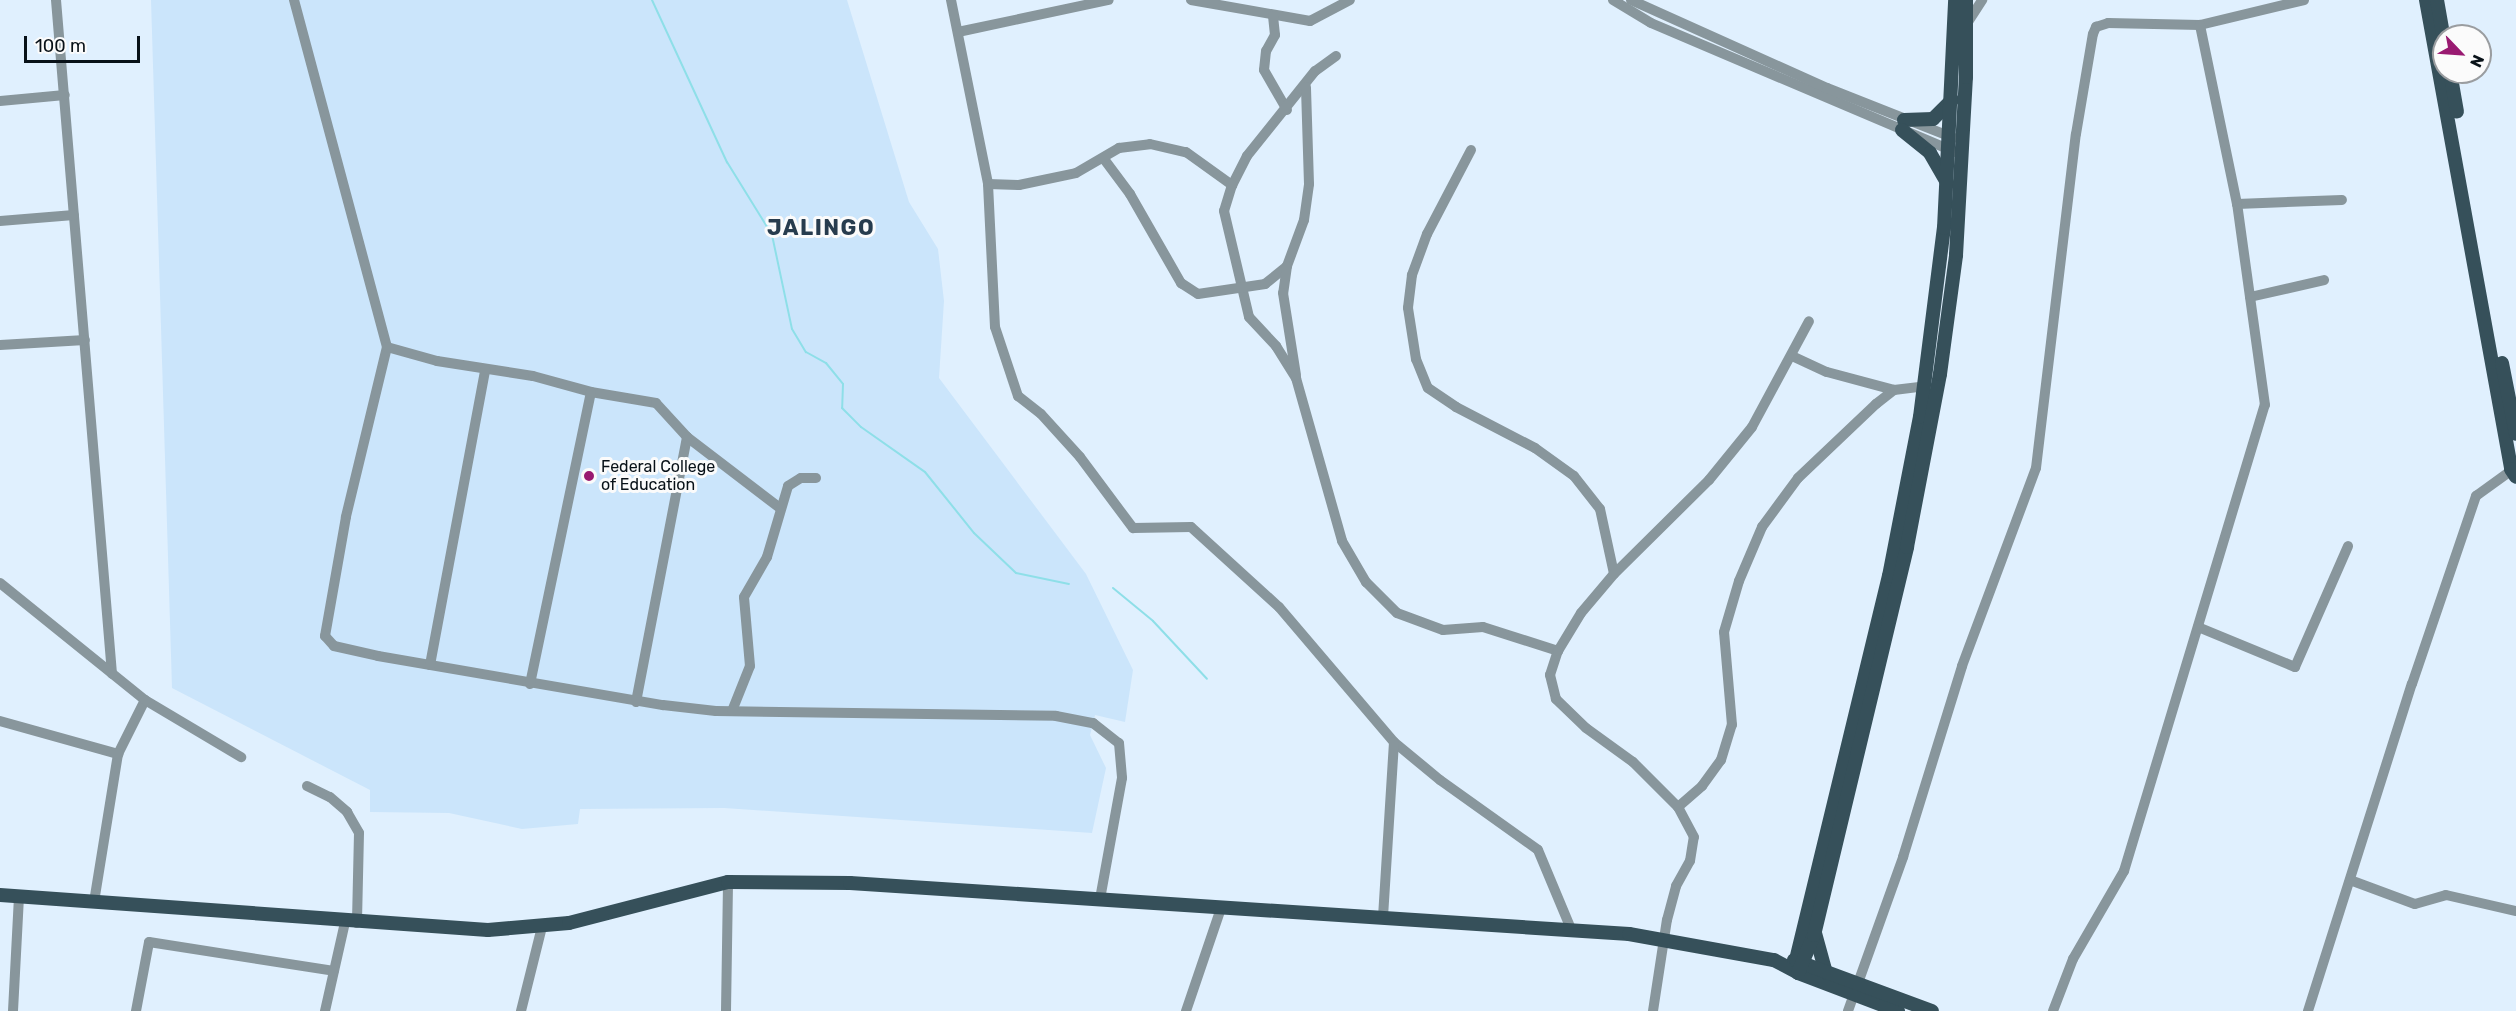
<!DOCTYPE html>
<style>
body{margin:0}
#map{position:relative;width:2516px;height:1011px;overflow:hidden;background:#e0f0fe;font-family:Rubik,sans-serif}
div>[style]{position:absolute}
.built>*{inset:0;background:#cbe5fb}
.stream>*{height:2px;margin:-1px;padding:0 1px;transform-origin:1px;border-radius:1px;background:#8edfe8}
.minor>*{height:10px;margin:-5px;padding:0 5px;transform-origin:5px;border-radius:5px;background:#88969c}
.major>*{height:14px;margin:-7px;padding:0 7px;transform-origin:7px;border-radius:7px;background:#36505a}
.dots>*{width:16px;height:16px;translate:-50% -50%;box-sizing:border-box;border:3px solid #fbfbfb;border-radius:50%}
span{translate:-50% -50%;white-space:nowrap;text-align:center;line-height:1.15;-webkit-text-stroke:6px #fbfbfb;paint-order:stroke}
.poi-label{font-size:16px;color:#081118}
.left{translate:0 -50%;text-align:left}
.district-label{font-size:22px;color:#273c4e;font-weight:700;letter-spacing:1.5px}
.north{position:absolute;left:2432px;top:24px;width:60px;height:60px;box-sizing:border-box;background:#fbfbfb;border:2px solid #9a9da0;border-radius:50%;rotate:115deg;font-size:16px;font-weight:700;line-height:24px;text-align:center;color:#081118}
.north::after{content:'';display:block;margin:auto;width:21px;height:27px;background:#991a71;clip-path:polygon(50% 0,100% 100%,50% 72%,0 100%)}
.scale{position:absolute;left:24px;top:36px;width:116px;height:27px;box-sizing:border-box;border:3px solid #081118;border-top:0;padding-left:8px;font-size:18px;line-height:21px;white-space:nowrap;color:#081118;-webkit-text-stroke:4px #fbfbfb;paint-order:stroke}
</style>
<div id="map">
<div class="built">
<i style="clip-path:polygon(151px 0,847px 0,909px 202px,938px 249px,944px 301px,939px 378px,1086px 574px,1133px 670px,1125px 722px,1095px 715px,1090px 735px,1106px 768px,1092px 833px,724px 808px,580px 809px,578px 824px,522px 829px,449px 813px,370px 812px,370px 790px,172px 688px)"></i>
</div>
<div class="stream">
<i style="left:652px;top:0;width:179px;rotate:65.2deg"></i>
<i style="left:727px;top:162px;width:86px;rotate:58.3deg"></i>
<i style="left:772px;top:235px;width:96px;rotate:78deg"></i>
<i style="left:792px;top:329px;width:27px;rotate:59deg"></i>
<i style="left:806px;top:352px;width:23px;rotate:29deg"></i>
<i style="left:826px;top:363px;width:27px;rotate:51deg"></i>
<i style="left:843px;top:384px;width:24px;rotate:92deg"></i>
<i style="left:842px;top:408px;width:27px;rotate:45deg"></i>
<i style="left:861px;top:427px;width:78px;rotate:35.1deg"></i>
<i style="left:925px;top:472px;width:78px;rotate:51.2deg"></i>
<i style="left:974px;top:533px;width:58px;rotate:43.6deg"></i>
<i style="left:1016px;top:573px;width:54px;rotate:11.7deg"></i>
<i style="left:1113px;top:588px;width:52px;rotate:39.5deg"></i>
<i style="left:1153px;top:621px;width:79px;rotate:47deg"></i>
</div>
<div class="minor">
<i style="left:56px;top:0;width:676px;rotate:85.25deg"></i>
<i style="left:294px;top:0;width:359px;rotate:75deg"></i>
<i style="left:387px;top:347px;width:175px;rotate:103.6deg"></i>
<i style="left:346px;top:517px;width:121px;rotate:100deg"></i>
<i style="left:325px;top:636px;width:13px;rotate:48deg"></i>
<i style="left:334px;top:646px;width:45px;rotate:12.8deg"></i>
<i style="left:378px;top:656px;width:289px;rotate:9.8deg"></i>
<i style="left:663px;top:705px;width:53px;rotate:6.5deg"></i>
<i style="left:716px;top:711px;width:340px;rotate:0.8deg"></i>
<i style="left:1056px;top:716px;width:38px;rotate:11deg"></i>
<i style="left:1093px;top:723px;width:33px;rotate:38deg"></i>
<i style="left:1119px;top:743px;width:35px;rotate:85deg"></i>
<i style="left:1122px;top:778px;width:123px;rotate:100.3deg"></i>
<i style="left:951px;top:0;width:188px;rotate:78.6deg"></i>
<i style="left:988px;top:184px;width:143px;rotate:87.2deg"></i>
<i style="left:995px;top:327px;width:73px;rotate:71.6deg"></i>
<i style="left:1018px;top:396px;width:29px;rotate:38deg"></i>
<i style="left:1041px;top:414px;width:58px;rotate:47.8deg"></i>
<i style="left:1080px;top:457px;width:89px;rotate:53.3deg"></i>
<i style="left:1133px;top:528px;width:58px;rotate:-1deg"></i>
<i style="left:1191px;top:527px;width:119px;rotate:42.3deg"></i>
<i style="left:1279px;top:607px;width:177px;rotate:49.6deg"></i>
<i style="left:1394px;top:742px;width:60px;rotate:39.6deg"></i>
<i style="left:1440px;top:780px;width:120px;rotate:35.5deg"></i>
<i style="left:1538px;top:850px;width:86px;rotate:67.3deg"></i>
<i style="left:1191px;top:0;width:121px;rotate:10deg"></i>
<i style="left:1310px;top:21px;width:45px;rotate:-27.7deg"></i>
<i style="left:1613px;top:0;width:44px;rotate:31.2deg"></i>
<i style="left:1651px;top:23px;width:330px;rotate:23deg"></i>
<i style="left:1631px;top:0;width:215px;rotate:24.2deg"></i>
<i style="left:1827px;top:88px;width:136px;rotate:21.5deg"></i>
<i style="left:1273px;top:16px;width:19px;rotate:84deg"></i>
<i style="left:1275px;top:35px;width:18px;rotate:119deg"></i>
<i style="left:1266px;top:51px;width:19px;rotate:96deg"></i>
<i style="left:1264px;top:70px;width:46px;rotate:60.1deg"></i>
<i style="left:1966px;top:25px;width:30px;rotate:-57deg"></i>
<i style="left:958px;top:32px;width:154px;rotate:-12deg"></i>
<i style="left:1336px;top:56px;width:26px;rotate:144deg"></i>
<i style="left:1315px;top:71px;width:109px;rotate:128.7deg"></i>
<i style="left:1247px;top:156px;width:33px;rotate:117deg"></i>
<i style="left:1232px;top:185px;width:27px;rotate:107deg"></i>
<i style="left:1224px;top:211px;width:109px;rotate:76.7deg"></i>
<i style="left:1249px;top:317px;width:40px;rotate:47deg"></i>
<i style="left:1276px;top:346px;width:38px;rotate:58deg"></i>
<i style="left:1296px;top:378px;width:169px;rotate:74.2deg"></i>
<i style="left:1342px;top:541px;width:48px;rotate:59.7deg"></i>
<i style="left:1366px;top:582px;width:44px;rotate:45deg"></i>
<i style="left:1397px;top:613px;width:49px;rotate:20.3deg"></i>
<i style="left:1443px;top:630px;width:40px;rotate:-4.3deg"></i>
<i style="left:1483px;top:627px;width:79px;rotate:17.7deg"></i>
<i style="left:0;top:101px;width:65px;rotate:-5.3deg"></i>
<i style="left:1471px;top:150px;width:95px;rotate:117.6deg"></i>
<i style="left:1427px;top:234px;width:44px;rotate:110.1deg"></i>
<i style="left:1412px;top:275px;width:33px;rotate:97deg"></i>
<i style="left:1408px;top:308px;width:52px;rotate:81.1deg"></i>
<i style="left:1416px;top:359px;width:31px;rotate:68deg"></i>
<i style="left:1428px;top:388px;width:34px;rotate:34deg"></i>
<i style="left:1456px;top:407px;width:89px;rotate:27.4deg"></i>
<i style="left:1535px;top:448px;width:48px;rotate:35.7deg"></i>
<i style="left:1574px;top:476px;width:42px;rotate:51.8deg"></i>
<i style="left:1600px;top:509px;width:66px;rotate:77.8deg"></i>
<i style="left:1104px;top:159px;width:44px;rotate:53.4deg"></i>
<i style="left:1130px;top:194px;width:103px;rotate:60.2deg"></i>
<i style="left:1181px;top:283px;width:20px;rotate:33deg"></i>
<i style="left:1198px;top:294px;width:68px;rotate:-8.5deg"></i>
<i style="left:1265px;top:284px;width:28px;rotate:-39deg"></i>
<i style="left:1287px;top:266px;width:49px;rotate:-69.7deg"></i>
<i style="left:1304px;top:220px;width:36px;rotate:-82deg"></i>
<i style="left:1309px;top:184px;width:97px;rotate:-91.8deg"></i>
<i style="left:988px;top:184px;width:31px;rotate:2deg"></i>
<i style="left:1019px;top:185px;width:58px;rotate:-11.9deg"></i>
<i style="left:1076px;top:173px;width:50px;rotate:-30.2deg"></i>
<i style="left:1119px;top:148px;width:31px;rotate:-7deg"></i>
<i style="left:1150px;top:144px;width:37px;rotate:13deg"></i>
<i style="left:1186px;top:152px;width:57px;rotate:35.7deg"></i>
<i style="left:2237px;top:204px;width:105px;rotate:-2.2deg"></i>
<i style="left:0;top:221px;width:74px;rotate:-4.6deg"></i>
<i style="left:1287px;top:266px;width:27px;rotate:98deg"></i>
<i style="left:1283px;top:293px;width:83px;rotate:81deg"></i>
<i style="left:2250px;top:297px;width:76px;rotate:-12.9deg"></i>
<i style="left:0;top:345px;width:85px;rotate:-3.4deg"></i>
<i style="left:387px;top:347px;width:52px;rotate:15.6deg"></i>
<i style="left:437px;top:361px;width:97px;rotate:8.9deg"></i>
<i style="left:533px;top:376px;width:60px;rotate:15.4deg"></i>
<i style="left:591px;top:392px;width:66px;rotate:9.6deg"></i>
<i style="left:656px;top:403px;width:46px;rotate:47.6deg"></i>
<i style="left:687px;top:437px;width:117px;rotate:37.4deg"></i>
<i style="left:1792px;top:356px;width:38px;rotate:25deg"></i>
<i style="left:1827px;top:372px;width:69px;rotate:15deg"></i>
<i style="left:0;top:583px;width:186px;rotate:38.9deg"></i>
<i style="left:145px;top:700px;width:60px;rotate:116.6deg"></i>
<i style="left:118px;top:754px;width:150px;rotate:99.2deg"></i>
<i style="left:2198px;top:627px;width:105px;rotate:22.4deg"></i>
<i style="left:2295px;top:667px;width:132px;rotate:-66.3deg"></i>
<i style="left:430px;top:665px;width:300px;rotate:-79.4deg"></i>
<i style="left:530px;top:684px;width:298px;rotate:-78.2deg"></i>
<i style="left:145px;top:700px;width:112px;rotate:30.7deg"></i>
<i style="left:636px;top:702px;width:270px;rotate:-79.1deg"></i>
<i style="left:732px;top:711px;width:48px;rotate:-68.2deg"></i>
<i style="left:750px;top:666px;width:69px;rotate:-95deg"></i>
<i style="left:744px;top:597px;width:46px;rotate:-60.1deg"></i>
<i style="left:767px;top:557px;width:74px;rotate:-73.5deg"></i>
<i style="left:788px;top:486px;width:15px;rotate:-32deg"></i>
<i style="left:801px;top:478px;width:15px"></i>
<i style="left:0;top:721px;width:123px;rotate:15.6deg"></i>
<i style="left:307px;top:786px;width:25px;rotate:26deg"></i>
<i style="left:330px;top:797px;width:23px;rotate:41deg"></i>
<i style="left:347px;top:812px;width:24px;rotate:60deg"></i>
<i style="left:359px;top:833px;width:90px;rotate:91.3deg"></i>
<i style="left:1678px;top:807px;width:32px;rotate:-41deg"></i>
<i style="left:1702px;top:786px;width:32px;rotate:-54deg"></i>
<i style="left:1721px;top:760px;width:37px;rotate:-73deg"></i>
<i style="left:1732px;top:725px;width:93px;rotate:-94.9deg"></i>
<i style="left:1724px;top:632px;width:53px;rotate:-73.6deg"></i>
<i style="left:1739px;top:581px;width:59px;rotate:-66.9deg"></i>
<i style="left:1762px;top:527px;width:61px;rotate:-53.7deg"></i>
<i style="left:1798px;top:478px;width:108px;rotate:-43.5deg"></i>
<i style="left:1876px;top:404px;width:23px;rotate:-38deg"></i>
<i style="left:1894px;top:390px;width:32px;rotate:-7deg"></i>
<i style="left:2350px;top:880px;width:69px;rotate:20.3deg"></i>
<i style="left:2415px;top:904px;width:32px;rotate:-16deg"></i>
<i style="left:2446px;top:895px;width:72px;rotate:12.9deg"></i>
<i style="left:1383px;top:917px;width:175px;rotate:-86.4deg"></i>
<i style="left:13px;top:1011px;width:115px;rotate:-87deg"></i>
<i style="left:136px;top:1011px;width:70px;rotate:-79.3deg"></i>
<i style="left:149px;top:942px;width:187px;rotate:8.9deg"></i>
<i style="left:325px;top:1011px;width:91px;rotate:-77.3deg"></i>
<i style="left:521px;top:1011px;width:87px;rotate:-76deg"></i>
<i style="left:726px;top:1011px;width:129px;rotate:-89.1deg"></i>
<i style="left:1186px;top:1011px;width:109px;rotate:-71.2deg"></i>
<i style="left:1653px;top:1011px;width:92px;rotate:-81.3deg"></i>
<i style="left:1667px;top:920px;width:35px;rotate:-75deg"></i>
<i style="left:1676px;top:886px;width:29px;rotate:-61deg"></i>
<i style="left:1690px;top:861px;width:24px;rotate:-81deg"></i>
<i style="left:1694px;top:837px;width:34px;rotate:-118deg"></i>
<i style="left:1678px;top:807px;width:64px;rotate:-135deg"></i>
<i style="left:1633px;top:762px;width:58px;rotate:-144.1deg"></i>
<i style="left:1586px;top:728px;width:42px;rotate:-136deg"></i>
<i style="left:1556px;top:699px;width:25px;rotate:-104deg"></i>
<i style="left:1550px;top:675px;width:25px;rotate:-72deg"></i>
<i style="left:1558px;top:651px;width:44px;rotate:-58.8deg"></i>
<i style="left:1581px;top:613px;width:51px;rotate:-49.8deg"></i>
<i style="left:1614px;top:574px;width:134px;rotate:-44.7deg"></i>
<i style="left:1709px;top:480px;width:68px;rotate:-50.9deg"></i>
<i style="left:1752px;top:427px;width:120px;rotate:-61.7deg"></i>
<i style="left:1848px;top:1011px;width:164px;rotate:-70.3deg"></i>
<i style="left:1903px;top:857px;width:200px;rotate:-72.8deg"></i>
<i style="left:1962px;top:666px;width:211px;rotate:-69.5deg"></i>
<i style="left:2036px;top:468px;width:336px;rotate:-83.2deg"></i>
<i style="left:2076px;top:134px;width:101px;rotate:-80.4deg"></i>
<i style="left:2093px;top:34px;width:8px;rotate:-67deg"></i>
<i style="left:2096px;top:27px;width:13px;rotate:-18deg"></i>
<i style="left:2108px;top:23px;width:92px;rotate:1.2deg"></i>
<i style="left:2200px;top:25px;width:107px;rotate:-13.5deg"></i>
<i style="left:2053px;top:1011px;width:56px;rotate:-69deg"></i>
<i style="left:2073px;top:959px;width:102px;rotate:-59.9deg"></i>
<i style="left:2124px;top:871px;width:487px;rotate:-73.2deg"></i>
<i style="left:2265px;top:405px;width:203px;rotate:-97.9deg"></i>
<i style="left:2237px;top:204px;width:183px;rotate:-101.7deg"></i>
<i style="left:2308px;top:1011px;width:343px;rotate:-72.4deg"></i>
<i style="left:2412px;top:684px;width:199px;rotate:-71.2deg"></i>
<i style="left:2476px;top:496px;width:49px;rotate:-35.9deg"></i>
</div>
<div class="major">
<i style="left:2426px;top:0;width:477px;rotate:79.7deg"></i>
<i style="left:2511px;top:469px;width:9px;rotate:58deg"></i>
<i style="left:2437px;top:0;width:40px;rotate:80deg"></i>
<i style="left:2450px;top:72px;width:40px;rotate:80deg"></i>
<i style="left:1904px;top:120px;width:29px;rotate:-2deg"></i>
<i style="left:1933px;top:119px;width:27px;rotate:-45deg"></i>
<i style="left:1902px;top:130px;width:36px;rotate:39deg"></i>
<i style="left:1930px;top:153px;width:34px;rotate:60deg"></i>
<i style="left:2502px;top:363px;width:72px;rotate:78.8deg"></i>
<i style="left:0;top:895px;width:489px;rotate:4.1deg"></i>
<i style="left:488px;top:930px;width:81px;rotate:-4.9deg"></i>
<i style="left:569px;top:923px;width:164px;rotate:-14.5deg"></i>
<i style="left:728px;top:882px;width:122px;rotate:0.5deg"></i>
<i style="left:850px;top:883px;width:781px;rotate:3.75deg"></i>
<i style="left:1629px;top:934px;width:147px;rotate:10.2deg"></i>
<i style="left:1774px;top:960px;width:27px;rotate:28deg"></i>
<i style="left:1798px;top:973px;width:107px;rotate:20.8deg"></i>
<i style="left:1815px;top:933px;width:41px;rotate:74.6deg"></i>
<i style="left:1794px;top:960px;width:147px;rotate:20.3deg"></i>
<i style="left:1796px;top:960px;width:395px;rotate:-76.4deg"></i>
<i style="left:1889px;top:576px;width:162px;rotate:-79deg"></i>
<i style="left:1920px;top:417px;width:191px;rotate:-82.8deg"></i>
<i style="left:1944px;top:228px;width:228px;rotate:-87.2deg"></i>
<i style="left:1798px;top:973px;width:41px;rotate:-67.2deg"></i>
<i style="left:1814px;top:935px;width:399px;rotate:-76.5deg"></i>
<i style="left:1907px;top:547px;width:176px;rotate:-79.2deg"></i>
<i style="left:1940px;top:374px;width:120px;rotate:-82.3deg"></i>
<i style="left:1956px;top:255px;width:178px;rotate:-86.8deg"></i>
<i style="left:1966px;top:77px;width:77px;rotate:-90deg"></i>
</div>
<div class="dots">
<i style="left:589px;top:476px;background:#991a71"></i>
</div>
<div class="poi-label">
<span class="left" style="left:601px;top:476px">Federal College<br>of Education</span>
</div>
<div class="district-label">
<span style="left:821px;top:228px">JALINGO</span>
</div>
<div class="north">N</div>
<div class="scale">100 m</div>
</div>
